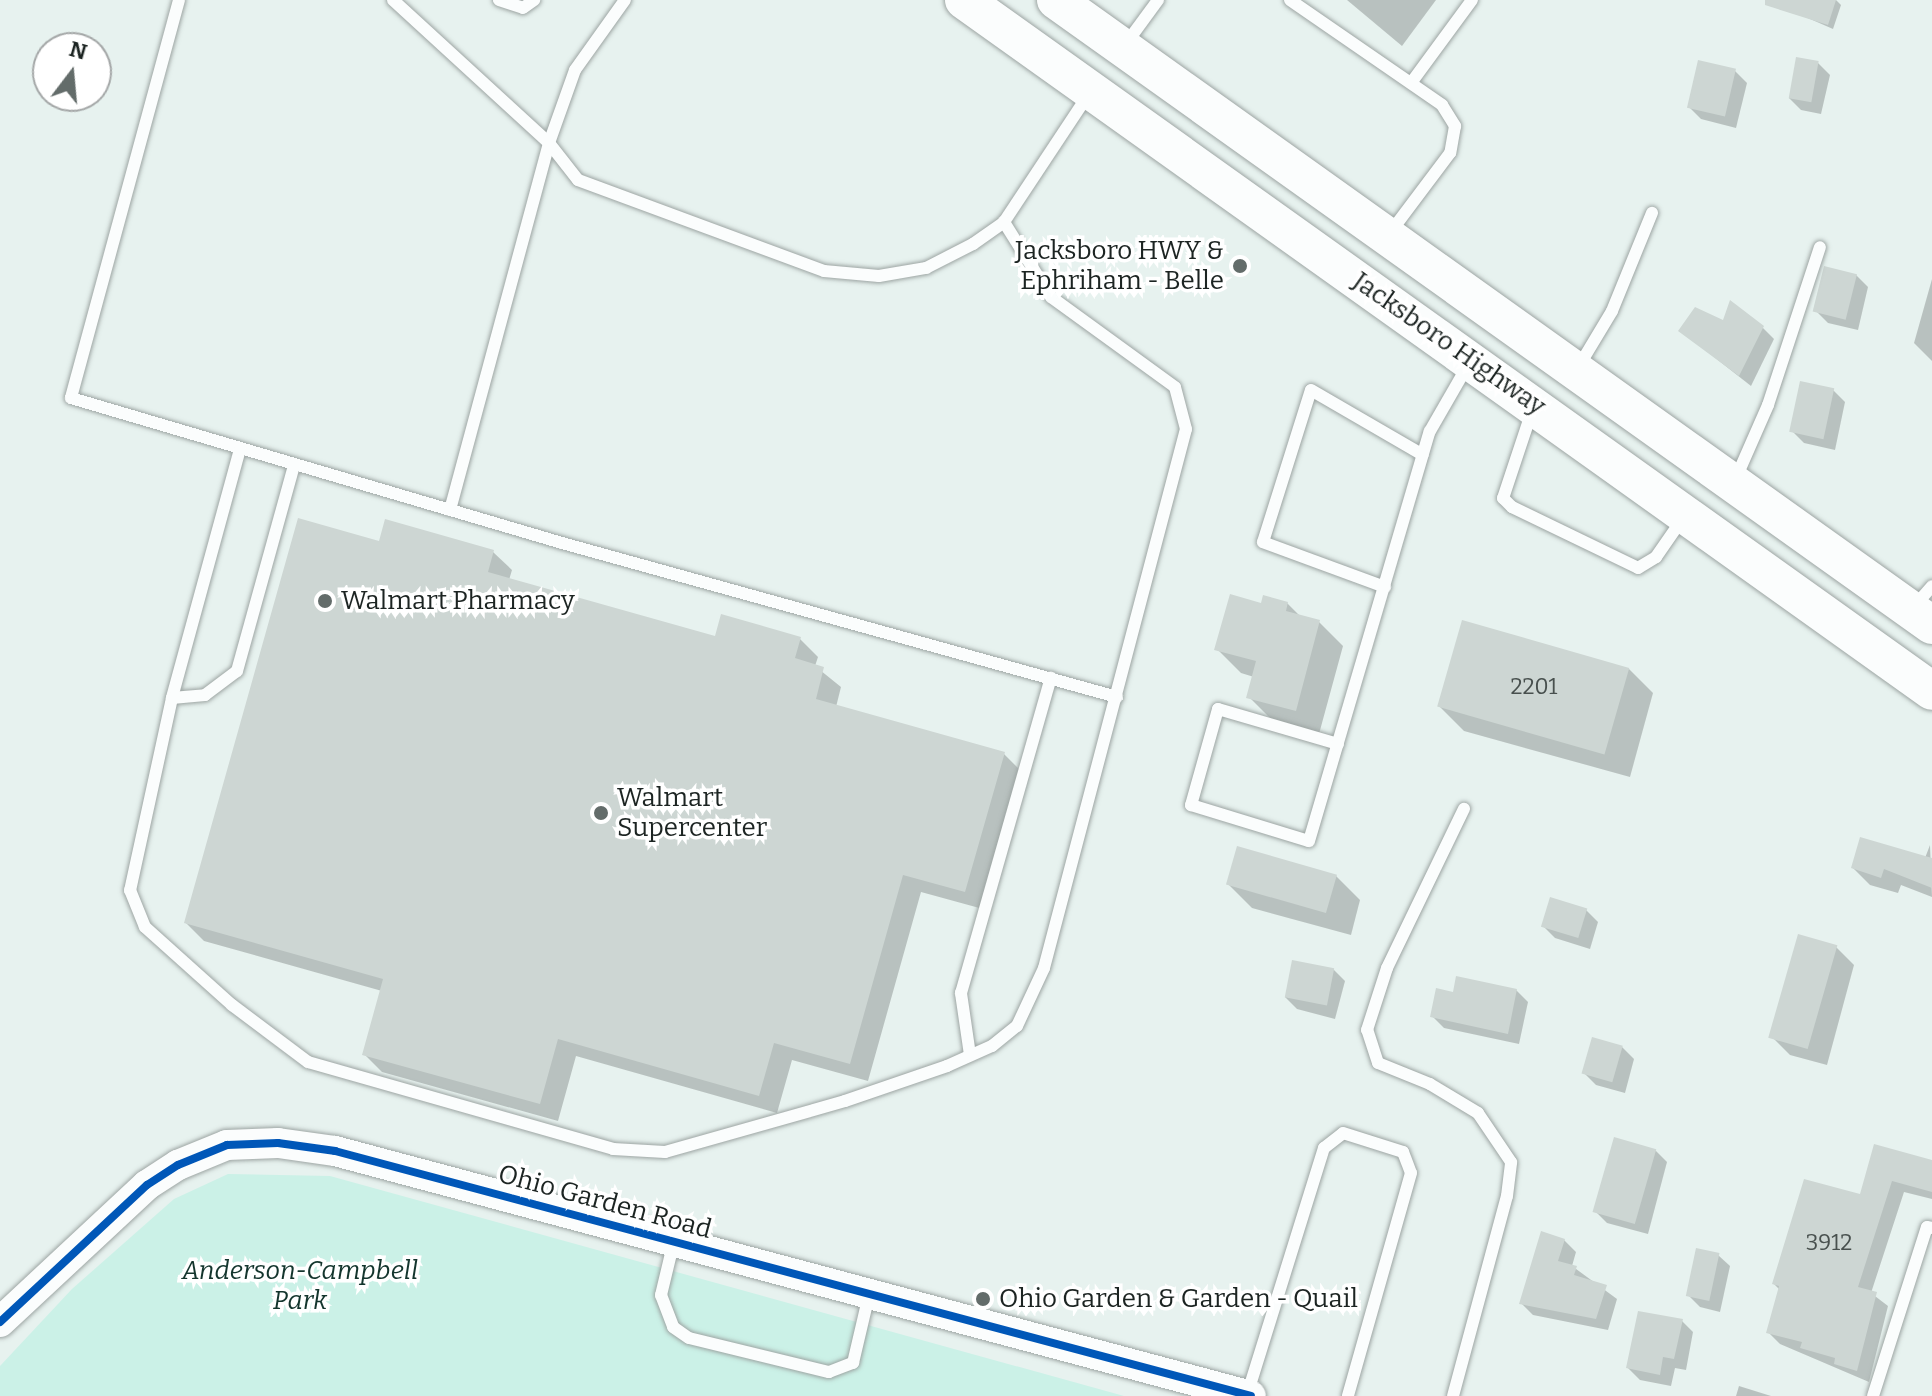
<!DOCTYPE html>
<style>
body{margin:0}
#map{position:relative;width:1932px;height:1396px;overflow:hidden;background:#e7f2ef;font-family:Bitter,serif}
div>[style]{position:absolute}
.green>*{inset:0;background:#cbf1e7}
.shadow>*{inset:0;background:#0003}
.building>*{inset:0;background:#cdd6d3;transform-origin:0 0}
.roads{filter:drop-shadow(0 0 2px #9da5a3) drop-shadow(0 0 2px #9da5a3)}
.service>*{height:12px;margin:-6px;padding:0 6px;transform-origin:6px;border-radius:6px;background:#fbfdfd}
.tertiary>*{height:30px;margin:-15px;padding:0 15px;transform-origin:15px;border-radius:15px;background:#fbfdfd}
.primary>*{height:38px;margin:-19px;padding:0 19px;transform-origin:19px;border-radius:19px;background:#fbfdfd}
.cycleway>*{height:8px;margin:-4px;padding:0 4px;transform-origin:4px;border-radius:4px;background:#0057b8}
.dots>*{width:22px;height:22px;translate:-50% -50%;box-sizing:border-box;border:4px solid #fff;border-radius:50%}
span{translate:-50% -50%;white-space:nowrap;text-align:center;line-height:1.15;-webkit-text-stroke:7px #fff;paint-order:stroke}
.number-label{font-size:22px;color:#48504e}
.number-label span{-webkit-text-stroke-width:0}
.poi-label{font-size:26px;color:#1c2422}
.right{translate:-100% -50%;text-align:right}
.left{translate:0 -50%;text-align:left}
.street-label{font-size:26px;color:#1c2422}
.park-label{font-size:26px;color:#13352d;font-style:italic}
.north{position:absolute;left:32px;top:32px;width:80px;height:80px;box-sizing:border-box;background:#fff;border:2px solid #a4a7a7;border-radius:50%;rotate:16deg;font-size:22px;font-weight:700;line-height:32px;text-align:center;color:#1c2422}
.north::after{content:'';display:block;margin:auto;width:28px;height:36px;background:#636c6a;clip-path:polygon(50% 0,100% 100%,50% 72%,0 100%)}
</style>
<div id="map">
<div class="green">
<i style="clip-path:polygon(228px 1174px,330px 1176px,1124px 1396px,0 1396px,0 1366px,72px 1289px,174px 1199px)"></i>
</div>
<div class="shadow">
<i style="clip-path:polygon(1347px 0,1436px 0,1402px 46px)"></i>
<i style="clip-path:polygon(1806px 0,1836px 0,1841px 5px,1833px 29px,1801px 15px)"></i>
<i style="clip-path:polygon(1818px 63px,1830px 75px,1821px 114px,1801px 110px,1789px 98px)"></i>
<i style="clip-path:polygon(1735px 71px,1747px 83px,1736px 128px,1701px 119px,1689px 107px)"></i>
<i style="clip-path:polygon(1856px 275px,1868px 287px,1858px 330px,1828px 323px,1816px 311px)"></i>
<i style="clip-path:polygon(1932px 279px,1932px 361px,1914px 343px)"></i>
<i style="clip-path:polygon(1724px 323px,1762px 327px,1774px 339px,1751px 386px,1681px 331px)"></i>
<i style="clip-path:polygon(1833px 390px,1845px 402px,1835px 450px,1804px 443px,1792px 431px)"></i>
<i style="clip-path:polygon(380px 544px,493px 552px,512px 570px,509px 580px,716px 638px,800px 639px,818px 657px,815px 666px,841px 687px,836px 707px,1004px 754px,1022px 772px,983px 909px,921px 892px,868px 1081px,792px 1060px,777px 1113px,576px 1056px,558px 1121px,382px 1072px,364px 1054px,382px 991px,204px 941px,186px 923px)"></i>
<i style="clip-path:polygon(1287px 603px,1301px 617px,1319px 622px,1343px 646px,1319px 734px,1273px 721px,1249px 697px,1254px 677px,1241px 673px,1217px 649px,1262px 605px)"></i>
<i style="clip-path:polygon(1629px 669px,1653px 693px,1630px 777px,1464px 731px,1440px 707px)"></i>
<i style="clip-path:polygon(1930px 845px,1932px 897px,1901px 885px,1898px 893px,1870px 885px,1853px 868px,1925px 858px)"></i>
<i style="clip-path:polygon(1336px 876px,1360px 900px,1351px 935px,1252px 908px,1228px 884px)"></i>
<i style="clip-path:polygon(1586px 910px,1598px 922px,1590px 949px,1555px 938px,1543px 926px)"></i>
<i style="clip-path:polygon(1836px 947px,1854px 965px,1827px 1065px,1790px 1055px,1772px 1037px)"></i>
<i style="clip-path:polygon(1333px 969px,1345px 981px,1335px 1019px,1297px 1009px,1285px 997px)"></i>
<i style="clip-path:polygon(1516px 990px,1528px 1002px,1519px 1044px,1444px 1028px,1432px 1016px,1455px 994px)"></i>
<i style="clip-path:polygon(1622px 1047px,1634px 1059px,1625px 1093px,1596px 1085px,1584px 1073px)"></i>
<i style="clip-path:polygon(1875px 1147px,1932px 1162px,1932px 1199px,1904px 1192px,1871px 1293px,1888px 1306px,1869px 1382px,1780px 1344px,1768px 1332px,1780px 1290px,1774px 1284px,1861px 1196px)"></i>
<i style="clip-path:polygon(1655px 1150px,1667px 1162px,1648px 1234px,1607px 1223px,1596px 1212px)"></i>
<i style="clip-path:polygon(1564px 1240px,1576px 1252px,1572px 1266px,1617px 1299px,1608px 1330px,1533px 1315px,1521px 1303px)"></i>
<i style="clip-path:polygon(1718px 1255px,1730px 1266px,1720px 1312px,1700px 1307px,1688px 1295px)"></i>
<i style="clip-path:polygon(1682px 1321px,1693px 1332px,1686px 1370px,1675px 1368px,1671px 1386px,1640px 1380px,1628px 1368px)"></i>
<i style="clip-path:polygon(1739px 1386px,1771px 1396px,1736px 1396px)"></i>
</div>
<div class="building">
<i style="clip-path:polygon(1765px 0,1836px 0,1828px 25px,1765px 5px)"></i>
<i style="left:1796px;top:57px;width:23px;height:42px;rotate:10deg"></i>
<i style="left:1698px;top:60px;width:39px;height:49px;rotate:13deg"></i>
<i style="left:1824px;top:266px;width:34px;height:47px;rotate:14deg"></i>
<i style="clip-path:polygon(1730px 300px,1764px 326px,1739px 376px,1678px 331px,1695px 307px,1723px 320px)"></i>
<i style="left:1800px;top:381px;width:35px;height:52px;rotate:12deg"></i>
<i style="clip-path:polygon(298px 518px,379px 541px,385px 519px,494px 550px,488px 572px,715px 636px,721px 614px,801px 637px,795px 658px,824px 667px,816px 699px,1005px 752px,965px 892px,903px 875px,850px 1064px,774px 1043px,759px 1096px,558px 1039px,540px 1104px,362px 1055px,383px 979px,184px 923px)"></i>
<i style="clip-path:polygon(1230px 594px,1261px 603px,1263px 595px,1288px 602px,1286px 611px,1320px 620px,1296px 711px,1246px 698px,1256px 661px,1214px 650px)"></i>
<i style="left:1462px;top:620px;width:174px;height:90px;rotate:16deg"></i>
<i style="clip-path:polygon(1860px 837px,1932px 858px,1932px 888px,1884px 869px,1881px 878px,1851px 868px)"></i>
<i style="left:1237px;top:846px;width:104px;height:40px;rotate:16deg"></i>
<i style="left:1550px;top:897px;width:39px;height:31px;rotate:17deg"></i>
<i style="left:1798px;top:934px;width:41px;height:108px;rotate:16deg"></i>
<i style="left:1292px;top:960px;width:43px;height:38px;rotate:11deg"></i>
<i style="clip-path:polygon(1456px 976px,1517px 989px,1508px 1034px,1430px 1017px,1436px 988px,1453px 992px)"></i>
<i style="left:1592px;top:1037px;width:32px;height:38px;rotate:16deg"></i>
<i style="left:1614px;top:1137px;width:44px;height:78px;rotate:16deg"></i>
<i style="clip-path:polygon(1874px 1144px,1932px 1160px,1932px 1192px,1892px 1181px,1858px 1287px,1877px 1292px,1857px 1371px,1834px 1364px,1835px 1358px,1800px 1348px,1802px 1342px,1766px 1333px,1779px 1286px,1772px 1284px,1804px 1179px,1860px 1194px)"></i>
<i style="clip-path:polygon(1541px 1231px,1565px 1239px,1558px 1261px,1577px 1266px,1574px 1275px,1607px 1285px,1596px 1319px,1519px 1304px)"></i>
<i style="left:1696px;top:1248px;width:24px;height:49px;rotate:12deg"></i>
<i style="clip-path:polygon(1638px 1311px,1683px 1319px,1674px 1359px,1663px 1357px,1660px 1375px,1626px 1368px)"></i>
</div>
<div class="roads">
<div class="service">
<i style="left:179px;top:0;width:412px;rotate:105.2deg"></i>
<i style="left:71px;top:398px;width:512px;rotate:16.45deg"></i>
<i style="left:562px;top:543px;width:576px;rotate:15.51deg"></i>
<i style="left:393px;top:0;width:212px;rotate:42.5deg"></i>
<i style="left:549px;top:143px;width:47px;rotate:51.9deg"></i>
<i style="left:578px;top:180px;width:262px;rotate:20.3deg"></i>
<i style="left:824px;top:271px;width:55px;rotate:5.2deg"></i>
<i style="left:879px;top:276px;width:48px;rotate:-9.7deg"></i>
<i style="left:926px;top:268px;width:53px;rotate:-27.1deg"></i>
<i style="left:973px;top:244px;width:38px;rotate:-35deg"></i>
<i style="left:1004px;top:222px;width:152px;rotate:-56.5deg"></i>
<i style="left:499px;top:0;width:25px;rotate:18deg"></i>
<i style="left:523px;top:8px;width:14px;rotate:-36deg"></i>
<i style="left:1290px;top:0;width:185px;rotate:34.6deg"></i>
<i style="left:1442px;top:105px;width:25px;rotate:58deg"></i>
<i style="left:1455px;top:126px;width:27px;rotate:100deg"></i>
<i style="left:1450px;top:153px;width:100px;rotate:126.9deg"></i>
<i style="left:1125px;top:45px;width:56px;rotate:-53.7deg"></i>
<i style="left:1411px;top:83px;width:103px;rotate:-53.7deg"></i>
<i style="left:1579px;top:366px;width:64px;rotate:-59deg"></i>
<i style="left:1612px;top:311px;width:106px;rotate:-67.8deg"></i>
<i style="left:1532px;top:411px;width:92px;rotate:108.4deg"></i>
<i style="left:1503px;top:498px;width:13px;rotate:45deg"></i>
<i style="left:1512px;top:507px;width:140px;rotate:25.8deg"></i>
<i style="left:1638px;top:568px;width:21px;rotate:-31deg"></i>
<i style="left:1656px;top:557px;width:47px;rotate:-55.3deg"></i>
<i style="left:240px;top:449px;width:258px;rotate:105.3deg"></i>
<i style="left:172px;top:698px;width:197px;rotate:102.3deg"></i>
<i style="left:130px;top:890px;width:40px;rotate:68deg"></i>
<i style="left:145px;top:927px;width:117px;rotate:41.9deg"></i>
<i style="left:232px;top:1005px;width:95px;rotate:36.9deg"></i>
<i style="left:308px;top:1062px;width:317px;rotate:15.9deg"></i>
<i style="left:613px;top:1149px;width:52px;rotate:3.3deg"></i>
<i style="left:665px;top:1152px;width:187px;rotate:-15.8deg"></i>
<i style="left:845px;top:1101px;width:108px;rotate:-18.9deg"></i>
<i style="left:947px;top:1066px;width:49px;rotate:-24deg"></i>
<i style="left:992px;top:1046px;width:32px;rotate:-39deg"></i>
<i style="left:1017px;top:1026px;width:64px;rotate:-65deg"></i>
<i style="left:1044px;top:968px;width:557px;rotate:-75.24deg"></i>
<i style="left:1186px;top:429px;width:43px;rotate:-104.7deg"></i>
<i style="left:1175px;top:387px;width:153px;rotate:-144deg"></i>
<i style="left:1051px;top:297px;width:89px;rotate:-122.1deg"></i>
<i style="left:1736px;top:478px;width:80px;rotate:-66.3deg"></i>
<i style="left:1768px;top:405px;width:166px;rotate:-71.8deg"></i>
<i style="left:450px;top:510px;width:380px;rotate:-74.9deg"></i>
<i style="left:549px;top:143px;width:77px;rotate:-70.4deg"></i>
<i style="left:575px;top:70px;width:86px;rotate:-54.5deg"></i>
<i style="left:1385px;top:587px;width:130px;rotate:-159.8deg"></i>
<i style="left:1263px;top:542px;width:159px;rotate:-72.5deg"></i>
<i style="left:1311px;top:390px;width:129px;rotate:30.1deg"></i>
<i style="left:1913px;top:608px;width:29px;rotate:-49deg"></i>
<i style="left:172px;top:698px;width:33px;rotate:-5deg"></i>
<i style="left:205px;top:695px;width:40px;rotate:-37deg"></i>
<i style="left:237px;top:671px;width:214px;rotate:-74.5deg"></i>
<i style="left:1338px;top:744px;width:125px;rotate:-163.7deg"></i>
<i style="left:1218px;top:709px;width:100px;rotate:105.7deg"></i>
<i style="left:1191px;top:805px;width:123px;rotate:17deg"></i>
<i style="left:1309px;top:841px;width:427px;rotate:-73.6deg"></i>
<i style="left:1430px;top:431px;width:76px;rotate:-60.1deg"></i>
<i style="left:970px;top:1055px;width:63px;rotate:-98.3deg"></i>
<i style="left:961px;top:993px;width:328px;rotate:-74.1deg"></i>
<i style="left:674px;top:1241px;width:56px;rotate:103.5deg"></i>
<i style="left:661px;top:1295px;width:34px;rotate:69deg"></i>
<i style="left:673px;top:1327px;width:19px;rotate:35deg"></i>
<i style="left:689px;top:1338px;width:144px;rotate:13.7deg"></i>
<i style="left:829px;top:1372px;width:26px;rotate:-21deg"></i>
<i style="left:853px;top:1363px;width:70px;rotate:-76.8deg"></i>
<i style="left:1247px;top:1395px;width:259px;rotate:-72.7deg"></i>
<i style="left:1324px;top:1148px;width:24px;rotate:-38deg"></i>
<i style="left:1343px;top:1133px;width:63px;rotate:17.6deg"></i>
<i style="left:1403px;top:1152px;width:22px;rotate:69deg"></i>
<i style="left:1411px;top:1173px;width:232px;rotate:105.8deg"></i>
<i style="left:1453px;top:1396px;width:207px;rotate:-74.9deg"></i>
<i style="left:1507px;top:1196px;width:34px;rotate:-83deg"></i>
<i style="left:1511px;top:1162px;width:59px;rotate:-124deg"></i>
<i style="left:1478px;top:1113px;width:56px;rotate:-148.9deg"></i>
<i style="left:1430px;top:1084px;width:56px;rotate:-158deg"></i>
<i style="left:1378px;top:1063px;width:35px;rotate:-108deg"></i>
<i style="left:1367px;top:1030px;width:65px;rotate:-72.1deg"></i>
<i style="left:1387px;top:968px;width:177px;rotate:-64.2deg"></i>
<i style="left:1873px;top:1396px;width:177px;rotate:-72.3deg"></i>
<i style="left:1927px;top:1227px;width:5px;rotate:11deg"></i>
</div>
<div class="tertiary">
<i style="left:0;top:1322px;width:201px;rotate:-43deg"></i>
<i style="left:147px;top:1185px;width:37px;rotate:-33deg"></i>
<i style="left:178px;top:1165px;width:53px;rotate:-22.2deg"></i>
<i style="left:227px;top:1145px;width:51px;rotate:-2.2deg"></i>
<i style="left:278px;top:1143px;width:58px;rotate:8deg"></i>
<i style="left:335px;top:1151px;width:948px;rotate:14.97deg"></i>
</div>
<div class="primary">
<i style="left:964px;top:0;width:1189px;rotate:35.52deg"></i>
<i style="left:1056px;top:0;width:1076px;rotate:35.51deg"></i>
</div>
</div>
<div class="cycleway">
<i style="left:0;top:1322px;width:201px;rotate:-43deg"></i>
<i style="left:147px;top:1185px;width:37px;rotate:-33deg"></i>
<i style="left:178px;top:1165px;width:53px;rotate:-22.2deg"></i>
<i style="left:227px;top:1145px;width:51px;rotate:-2.2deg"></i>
<i style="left:278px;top:1143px;width:58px;rotate:8deg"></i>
<i style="left:335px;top:1151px;width:948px;rotate:14.97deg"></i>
</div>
<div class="dots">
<i style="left:1240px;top:266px;background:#636c6a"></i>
<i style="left:325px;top:601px;background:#636c6a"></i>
<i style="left:601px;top:813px;background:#636c6a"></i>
<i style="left:983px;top:1299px;background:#636c6a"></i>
</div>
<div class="number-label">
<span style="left:1534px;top:687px">2201</span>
<span style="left:1829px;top:1243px">3912</span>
</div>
<div class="poi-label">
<span class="right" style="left:1224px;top:266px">Jacksboro HWY &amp;<br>Ephriham - Belle</span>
<span class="left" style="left:341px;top:601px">Walmart Pharmacy</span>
<span class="left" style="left:617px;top:813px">Walmart<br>Supercenter</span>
<span class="left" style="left:999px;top:1299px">Ohio Garden &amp; Garden - Quail</span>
</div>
<div class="street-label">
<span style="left:1449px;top:344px;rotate:35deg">Jacksboro Highway</span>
<span style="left:605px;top:1202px;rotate:15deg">Ohio Garden Road</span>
</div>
<div class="park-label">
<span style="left:300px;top:1286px">Anderson-Campbell<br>Park</span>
</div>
<div class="north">N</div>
</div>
